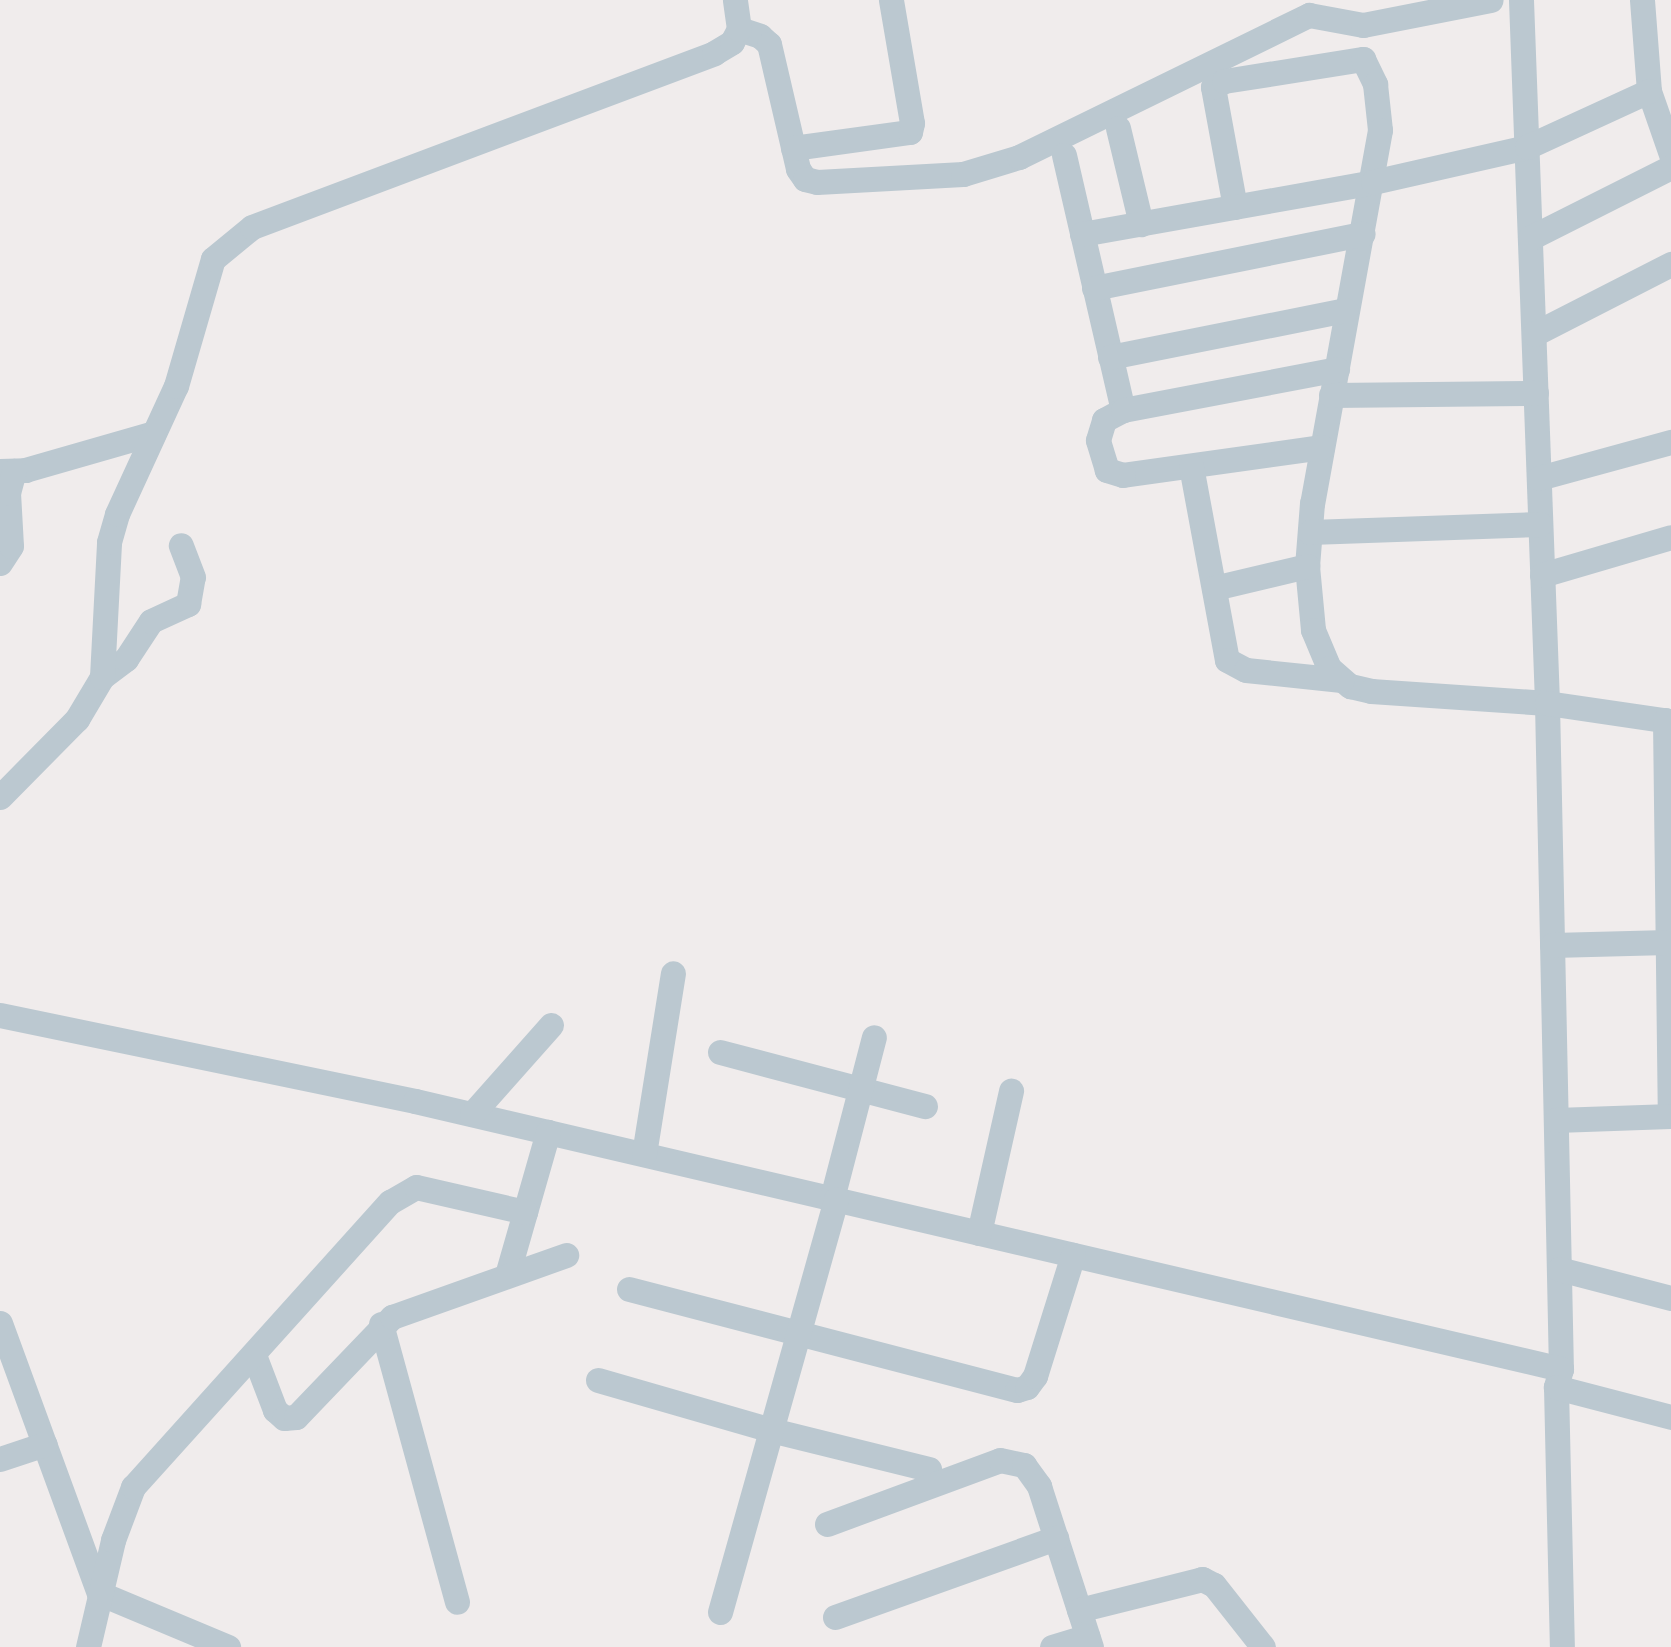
<!DOCTYPE html>
<style>
body{margin:0}
#map{position:relative;width:1671px;height:1647px;overflow:hidden;background:#f0ecec;font-family:Raleway,sans-serif}
div>[style]{position:absolute}
.minor>*{height:25px;margin:-12.5px;padding:0 12.5px;transform-origin:12.5px;border-radius:12.5px;background:#bbc8d0}
span{translate:-50% -50%;white-space:nowrap;text-align:center;line-height:1.15;-webkit-text-stroke:8px #fff;paint-order:stroke}
</style>
<div id="map">
<div class="minor">
<i style="left:1521px;top:0;width:703px;rotate:87.88deg"></i>
<i style="left:1547px;top:703px;width:666px;rotate:88.8deg"></i>
<i style="left:1561px;top:1369px;width:19px;rotate:106deg"></i>
<i style="left:1556px;top:1387px;width:260px;rotate:88.7deg"></i>
<i style="left:1642px;top:0;width:91px;rotate:85.6deg"></i>
<i style="left:1649px;top:91px;width:67px;rotate:70.8deg"></i>
<i style="left:739px;top:29px;width:22px;rotate:18deg"></i>
<i style="left:760px;top:36px;width:12px;rotate:42deg"></i>
<i style="left:769px;top:44px;width:128px;rotate:76.9deg"></i>
<i style="left:798px;top:169px;width:12px;rotate:55deg"></i>
<i style="left:805px;top:179px;width:12px;rotate:14deg"></i>
<i style="left:817px;top:182px;width:146px;rotate:-3.1deg"></i>
<i style="left:963px;top:174px;width:59px;rotate:-16.9deg"></i>
<i style="left:1019px;top:157px;width:323px;rotate:-26.1deg"></i>
<i style="left:1309px;top:15px;width:55px;rotate:10.5deg"></i>
<i style="left:1363px;top:25px;width:130px;rotate:-11.1deg"></i>
<i style="left:1118px;top:128px;width:99px;rotate:76.5deg"></i>
<i style="left:793px;top:148px;width:118px;rotate:-7.8deg"></i>
<i style="left:910px;top:132px;width:9px;rotate:-77deg"></i>
<i style="left:912px;top:123px;width:125px;rotate:-99.7deg"></i>
<i style="left:1064px;top:155px;width:262px;rotate:77deg"></i>
<i style="left:1235px;top:207px;width:122px;rotate:-100.4deg"></i>
<i style="left:1213px;top:87px;width:13px;rotate:-29deg"></i>
<i style="left:1224px;top:81px;width:141px;rotate:-9deg"></i>
<i style="left:1363px;top:59px;width:28px;rotate:64deg"></i>
<i style="left:1375px;top:84px;width:46px;rotate:83.8deg"></i>
<i style="left:1380px;top:130px;width:379px;rotate:100.3deg"></i>
<i style="left:1312px;top:503px;width:63px;rotate:94.5deg"></i>
<i style="left:1307px;top:566px;width:64px;rotate:84.6deg"></i>
<i style="left:1313px;top:630px;width:41px;rotate:67.2deg"></i>
<i style="left:1329px;top:668px;width:28px;rotate:41deg"></i>
<i style="left:1350px;top:686px;width:22px;rotate:13deg"></i>
<i style="left:1371px;top:691px;width:176px;rotate:3.9deg"></i>
<i style="left:1547px;top:703px;width:125px;rotate:8.3deg"></i>
<i style="left:1082px;top:234px;width:296px;rotate:-10.1deg"></i>
<i style="left:1373px;top:182px;width:158px;rotate:-12.8deg"></i>
<i style="left:1527px;top:147px;width:134px;rotate:-24.7deg"></i>
<i style="left:1530px;top:238px;width:158px;rotate:-26.7deg"></i>
<i style="left:1094px;top:288px;width:274px;rotate:-11.4deg"></i>
<i style="left:1534px;top:334px;width:154px;rotate:-27.1deg"></i>
<i style="left:1110px;top:357px;width:240px;rotate:-11.3deg"></i>
<i style="left:1331px;top:395px;width:205px;rotate:-0.6deg"></i>
<i style="left:1322px;top:447px;width:201px;rotate:172deg"></i>
<i style="left:1123px;top:475px;width:17px;rotate:-163deg"></i>
<i style="left:1107px;top:470px;width:31px;rotate:-107deg"></i>
<i style="left:1098px;top:440px;width:21px;rotate:-73deg"></i>
<i style="left:1104px;top:420px;width:21px;rotate:-28deg"></i>
<i style="left:1123px;top:410px;width:218px;rotate:-10.8deg"></i>
<i style="left:1191px;top:466px;width:197px;rotate:79.5deg"></i>
<i style="left:1227px;top:660px;width:21px;rotate:28deg"></i>
<i style="left:1246px;top:670px;width:96px;rotate:6deg"></i>
<i style="left:0;top:471px;width:25px;rotate:-2deg"></i>
<i style="left:25px;top:470px;width:134px;rotate:-16deg"></i>
<i style="left:1539px;top:478px;width:137px;rotate:-15.3deg"></i>
<i style="left:1310px;top:532px;width:230px;rotate:-2deg"></i>
<i style="left:0;top:563px;width:20px;rotate:-57deg"></i>
<i style="left:11px;top:546px;width:53px;rotate:-93.2deg"></i>
<i style="left:8px;top:493px;width:23px;rotate:-75deg"></i>
<i style="left:1542px;top:575px;width:134px;rotate:-16.4deg"></i>
<i style="left:1214px;top:588px;width:96px;rotate:-13.3deg"></i>
<i style="left:102px;top:677px;width:30px;rotate:-37deg"></i>
<i style="left:126px;top:659px;width:45px;rotate:-56.7deg"></i>
<i style="left:151px;top:621px;width:41px;rotate:-24.7deg"></i>
<i style="left:188px;top:604px;width:27px;rotate:-80deg"></i>
<i style="left:193px;top:577px;width:34px;rotate:-111deg"></i>
<i style="left:1665px;top:720px;width:396px;rotate:89.3deg"></i>
<i style="left:0;top:797px;width:110px;rotate:-45.4deg"></i>
<i style="left:77px;top:719px;width:49px;rotate:-59.2deg"></i>
<i style="left:102px;top:677px;width:135px;rotate:-87deg"></i>
<i style="left:109px;top:542px;width:29px;rotate:-74deg"></i>
<i style="left:117px;top:514px;width:141px;rotate:-65.3deg"></i>
<i style="left:176px;top:386px;width:132px;rotate:-73.8deg"></i>
<i style="left:213px;top:259px;width:50px;rotate:-39.4deg"></i>
<i style="left:252px;top:227px;width:494px;rotate:-20.6deg"></i>
<i style="left:714px;top:53px;width:21px;rotate:-31deg"></i>
<i style="left:732px;top:42px;width:15px;rotate:-62deg"></i>
<i style="left:739px;top:29px;width:29px;rotate:-98deg"></i>
<i style="left:1552px;top:945px;width:116px;rotate:-1.5deg"></i>
<i style="left:0;top:1015px;width:424px;rotate:11.7deg"></i>
<i style="left:415px;top:1101px;width:1177px;rotate:13.16deg"></i>
<i style="left:720px;top:1052px;width:212px;rotate:14.8deg"></i>
<i style="left:472px;top:1114px;width:119px;rotate:-48.4deg"></i>
<i style="left:1556px;top:1120px;width:115px;rotate:-2deg"></i>
<i style="left:644px;top:1154px;width:183px;rotate:-80.9deg"></i>
<i style="left:832px;top:1198px;width:166px;rotate:-75.4deg"></i>
<i style="left:979px;top:1233px;width:146px;rotate:-77.3deg"></i>
<i style="left:1559px;top:1269px;width:116px;rotate:14.5deg"></i>
<i style="left:507px;top:1275px;width:149px;rotate:-74deg"></i>
<i style="left:629px;top:1289px;width:401px;rotate:14.6deg"></i>
<i style="left:1017px;top:1390px;width:10px;rotate:-17deg"></i>
<i style="left:1027px;top:1387px;width:14px;rotate:-54deg"></i>
<i style="left:1035px;top:1376px;width:127px;rotate:-72.6deg"></i>
<i style="left:0;top:1323px;width:288px;rotate:69.9deg"></i>
<i style="left:99px;top:1593px;width:140px;rotate:22.7deg"></i>
<i style="left:381px;top:1324px;width:288px;rotate:74.7deg"></i>
<i style="left:254px;top:1355px;width:59px;rotate:69.1deg"></i>
<i style="left:275px;top:1410px;width:12px;rotate:42deg"></i>
<i style="left:284px;top:1418px;width:12px;rotate:-5deg"></i>
<i style="left:296px;top:1417px;width:139px;rotate:-46.2deg"></i>
<i style="left:392px;top:1317px;width:185px;rotate:-19.6deg"></i>
<i style="left:598px;top:1380px;width:180px;rotate:16.1deg"></i>
<i style="left:771px;top:1430px;width:163px;rotate:13.9deg"></i>
<i style="left:1556px;top:1387px;width:119px;rotate:14.6deg"></i>
<i style="left:0;top:1459px;width:47px;rotate:-18.4deg"></i>
<i style="left:827px;top:1524px;width:184px;rotate:-20.3deg"></i>
<i style="left:1000px;top:1460px;width:25px;rotate:12deg"></i>
<i style="left:1024px;top:1465px;width:26px;rotate:54deg"></i>
<i style="left:1039px;top:1486px;width:169px;rotate:72.1deg"></i>
<i style="left:1079px;top:1610px;width:127px;rotate:-14.1deg"></i>
<i style="left:1202px;top:1579px;width:13px;rotate:27deg"></i>
<i style="left:1214px;top:1585px;width:79px;rotate:51.7deg"></i>
<i style="left:720px;top:1612px;width:429px;rotate:-74.3deg"></i>
<i style="left:835px;top:1617px;width:235px;rotate:-19.7deg"></i>
<i style="left:88px;top:1647px;width:110px;rotate:-76.8deg"></i>
<i style="left:113px;top:1540px;width:57px;rotate:-69.3deg"></i>
<i style="left:133px;top:1487px;width:384px;rotate:-48deg"></i>
<i style="left:390px;top:1202px;width:30px;rotate:-30deg"></i>
<i style="left:416px;top:1187px;width:112px;rotate:12.9deg"></i>
<i style="left:1052px;top:1647px;width:37px;rotate:-17deg"></i>
</div>
</div>
